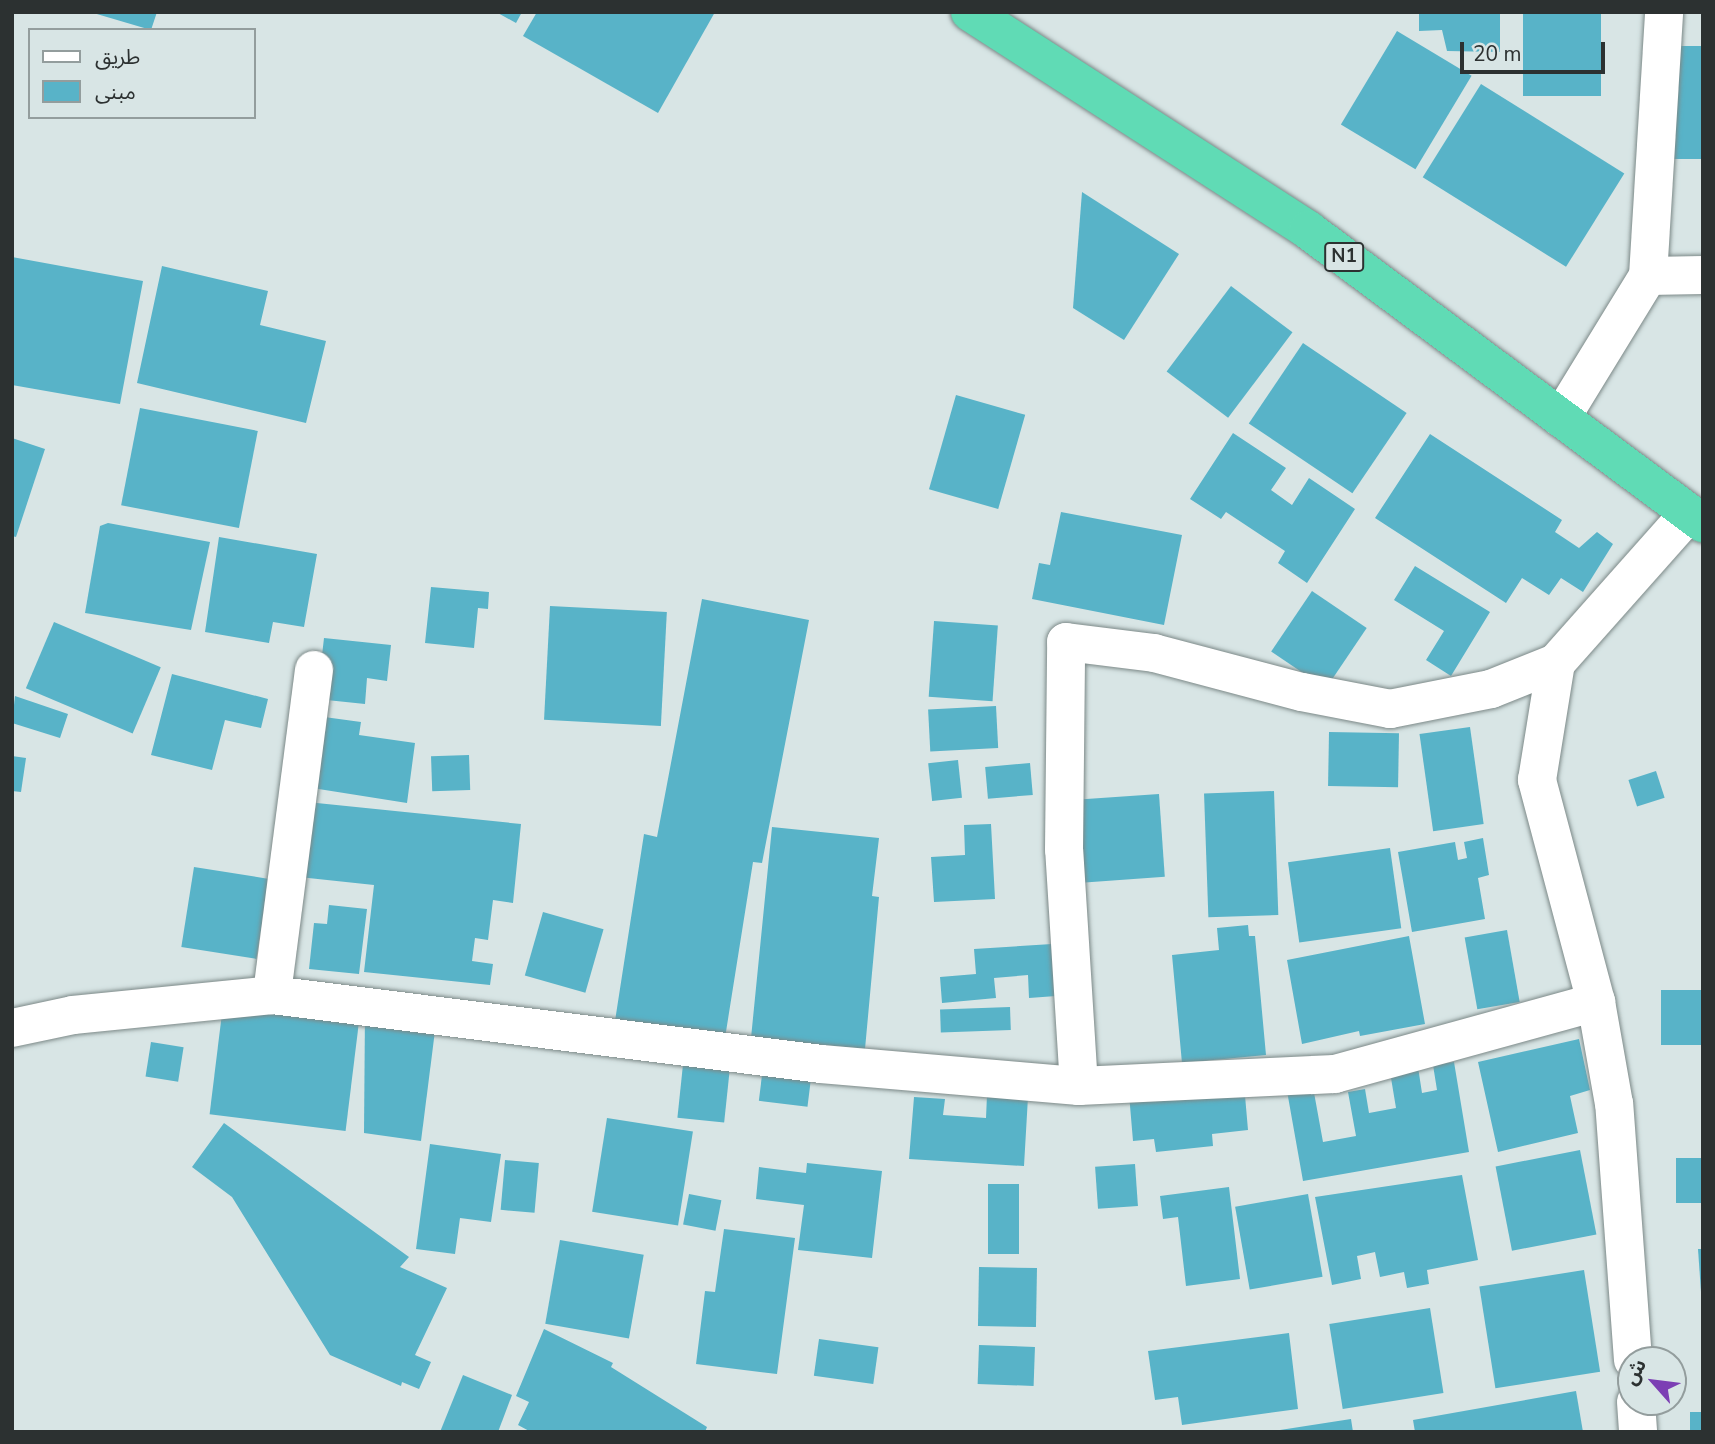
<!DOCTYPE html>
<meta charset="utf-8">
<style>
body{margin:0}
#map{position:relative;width:1715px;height:1444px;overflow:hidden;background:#d8e5e5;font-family:"Nunito Sans","Noto Sans Arabic",sans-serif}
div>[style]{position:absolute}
.building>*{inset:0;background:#58b3c8;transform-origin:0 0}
.roads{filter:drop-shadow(0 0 2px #7c8988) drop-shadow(0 0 2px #7c8988)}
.minor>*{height:38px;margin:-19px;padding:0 19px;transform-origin:19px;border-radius:19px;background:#fff}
.highway>*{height:38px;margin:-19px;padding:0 19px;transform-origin:19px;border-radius:19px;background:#60dbb5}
span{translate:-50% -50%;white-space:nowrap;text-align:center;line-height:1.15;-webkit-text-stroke:7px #d8e5e5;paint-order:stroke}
.shield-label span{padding:2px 5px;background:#d8e5e5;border:2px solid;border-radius:5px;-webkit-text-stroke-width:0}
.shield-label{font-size:19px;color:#2c3131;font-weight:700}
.frame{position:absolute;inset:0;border:14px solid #2c3131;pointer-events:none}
.legend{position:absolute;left:28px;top:28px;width:228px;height:91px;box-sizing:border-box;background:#d8e5e5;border:2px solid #939d9d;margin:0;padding:9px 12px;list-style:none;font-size:21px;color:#2c3131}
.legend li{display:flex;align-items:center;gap:14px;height:35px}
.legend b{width:35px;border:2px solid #939d9d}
.north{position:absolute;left:1617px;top:1346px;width:70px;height:70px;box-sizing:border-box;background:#d8e5e5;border:2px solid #939d9d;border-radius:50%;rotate:298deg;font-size:19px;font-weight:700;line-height:28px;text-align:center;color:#2c3131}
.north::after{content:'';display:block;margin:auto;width:24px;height:32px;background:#7c3fb4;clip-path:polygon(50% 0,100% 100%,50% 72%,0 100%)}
.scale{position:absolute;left:1460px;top:42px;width:145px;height:32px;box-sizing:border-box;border:4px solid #2c3131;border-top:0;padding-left:9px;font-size:21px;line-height:24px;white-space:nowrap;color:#2c3131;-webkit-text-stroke:5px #d8e5e5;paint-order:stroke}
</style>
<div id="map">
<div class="building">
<i style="clip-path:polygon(90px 12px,157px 12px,151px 30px)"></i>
<i style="clip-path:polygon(496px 12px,522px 12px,516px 23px)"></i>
<i style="clip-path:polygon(537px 12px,715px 12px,658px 113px,523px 36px)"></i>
<i style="clip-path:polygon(1419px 12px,1500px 12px,1500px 52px,1447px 51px,1442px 30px,1419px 31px)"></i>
<i style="left:1523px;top:12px;width:78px;height:84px"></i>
<i style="left:1397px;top:31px;width:87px;height:109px;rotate:31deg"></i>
<i style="left:1703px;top:46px;width:113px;height:39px;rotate:90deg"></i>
<i style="left:1481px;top:84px;width:169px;height:110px;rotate:32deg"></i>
<i style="clip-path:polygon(1082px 192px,1179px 254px,1124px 340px,1073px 308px)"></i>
<i style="clip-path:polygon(12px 257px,143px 281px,120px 404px,12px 385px)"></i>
<i style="clip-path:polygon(162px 266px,268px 291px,260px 325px,326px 341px,306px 423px,137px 383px)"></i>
<i style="left:1231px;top:286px;width:77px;height:107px;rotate:37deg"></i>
<i style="left:1303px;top:343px;width:125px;height:97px;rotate:34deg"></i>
<i style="left:956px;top:395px;width:72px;height:98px;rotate:16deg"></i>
<i style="left:140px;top:408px;width:120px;height:99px;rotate:11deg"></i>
<i style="clip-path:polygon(1233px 433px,1286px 468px,1271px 490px,1292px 505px,1309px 478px,1355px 509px,1307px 583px,1278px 563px,1285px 551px,1226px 512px,1221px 519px,1190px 499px)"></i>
<i style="clip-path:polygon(1430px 434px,1562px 520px,1555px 532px,1579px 548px,1597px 532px,1613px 544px,1583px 592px,1561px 578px,1549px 595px,1522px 578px,1506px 603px,1375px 518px)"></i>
<i style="clip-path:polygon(12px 438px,45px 449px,16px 537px,12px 536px)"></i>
<i style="clip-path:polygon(1061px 512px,1182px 535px,1164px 625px,1032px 599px,1039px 563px,1050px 565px)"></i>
<i style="clip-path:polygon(108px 523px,210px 542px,191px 630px,85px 613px,100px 526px)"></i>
<i style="clip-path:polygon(219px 537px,317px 554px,304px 627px,273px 622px,269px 643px,205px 632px)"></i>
<i style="clip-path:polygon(1415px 566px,1490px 612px,1451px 676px,1426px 660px,1444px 631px,1394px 600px)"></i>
<i style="clip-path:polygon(431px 587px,489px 592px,488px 609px,478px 608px,474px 648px,425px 643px)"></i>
<i style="left:1312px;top:591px;width:66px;height:73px;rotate:34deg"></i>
<i style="clip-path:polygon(702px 599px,809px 620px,762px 863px,753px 862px,725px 1038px,615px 1021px,644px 834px,657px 837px)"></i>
<i style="left:550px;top:606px;width:117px;height:114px;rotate:3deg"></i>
<i style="left:934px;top:621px;width:64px;height:76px;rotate:4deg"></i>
<i style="left:54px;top:622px;width:116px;height:72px;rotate:23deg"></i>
<i style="clip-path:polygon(324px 638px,391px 645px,387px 681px,367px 678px,365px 704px,317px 699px)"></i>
<i style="clip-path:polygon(172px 674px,268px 699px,261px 728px,225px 720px,212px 770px,151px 755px)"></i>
<i style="clip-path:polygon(15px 696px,68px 714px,60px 738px,12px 723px)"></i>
<i style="left:996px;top:706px;width:42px;height:68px;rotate:87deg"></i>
<i style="clip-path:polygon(317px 716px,361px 722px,359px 735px,415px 743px,407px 803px,306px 787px)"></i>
<i style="left:1470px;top:727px;width:98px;height:51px;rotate:82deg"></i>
<i style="left:1329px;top:732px;width:70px;height:54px;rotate:1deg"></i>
<i style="left:469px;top:755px;width:35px;height:38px;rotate:88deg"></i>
<i style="clip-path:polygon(12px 756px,26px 758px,21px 792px,12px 791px)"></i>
<i style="left:958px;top:760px;width:38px;height:30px;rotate:84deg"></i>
<i style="left:1030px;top:763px;width:32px;height:45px;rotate:85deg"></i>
<i style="left:1656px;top:771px;width:28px;height:29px;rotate:72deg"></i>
<i style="left:1274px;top:791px;width:124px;height:70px;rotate:88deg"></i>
<i style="left:1159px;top:794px;width:83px;height:80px;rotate:86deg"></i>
<i style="clip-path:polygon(307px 802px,521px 824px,513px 903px,493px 900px,488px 940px,475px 938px,472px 961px,493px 964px,490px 985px,364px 972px,374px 885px,299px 877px)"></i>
<i style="clip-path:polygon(991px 824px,995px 899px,934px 902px,931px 857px,965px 855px,964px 825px)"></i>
<i style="clip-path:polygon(772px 827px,879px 838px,872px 896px,879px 897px,865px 1049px,751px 1038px)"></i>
<i style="clip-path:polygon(1483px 838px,1489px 875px,1478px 878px,1485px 919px,1412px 932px,1398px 852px,1455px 842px,1458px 860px,1467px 858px,1464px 842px)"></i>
<i style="left:1390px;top:848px;width:81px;height:103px;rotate:82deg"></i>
<i style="left:194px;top:867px;width:76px;height:81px;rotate:9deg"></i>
<i style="clip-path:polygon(329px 905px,367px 909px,359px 974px,309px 969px,314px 923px,327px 924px)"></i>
<i style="left:543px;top:912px;width:63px;height:66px;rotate:16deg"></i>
<i style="clip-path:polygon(1248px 925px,1249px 936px,1255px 936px,1266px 1055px,1182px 1063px,1172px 955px,1219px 950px,1217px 928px)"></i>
<i style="left:1507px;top:930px;width:73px;height:43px;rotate:80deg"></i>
<i style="clip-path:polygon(1409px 936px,1425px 1024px,1360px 1036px,1359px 1031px,1302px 1044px,1287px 960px)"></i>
<i style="clip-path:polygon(1052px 944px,1056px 996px,1029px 998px,1028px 975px,994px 978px,996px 998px,942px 1003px,940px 977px,976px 974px,974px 949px)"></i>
<i style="left:1703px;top:990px;width:55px;height:42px;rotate:90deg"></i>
<i style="left:223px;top:1005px;width:137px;height:110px;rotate:7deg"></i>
<i style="left:1010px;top:1007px;width:23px;height:70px;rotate:88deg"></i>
<i style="clip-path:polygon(365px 1012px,436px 1023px,421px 1141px,364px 1133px)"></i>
<i style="clip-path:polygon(1579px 1039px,1590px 1090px,1570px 1096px,1578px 1133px,1498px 1152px,1478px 1062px)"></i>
<i style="left:151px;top:1042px;width:33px;height:35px;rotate:9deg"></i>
<i style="left:684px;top:1055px;width:47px;height:63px;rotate:6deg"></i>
<i style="clip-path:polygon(1454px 1062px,1469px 1152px,1303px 1181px,1287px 1091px,1313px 1087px,1323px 1142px,1356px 1136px,1348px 1092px,1365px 1089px,1369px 1113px,1396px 1108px,1390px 1072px,1418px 1067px,1422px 1093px,1437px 1090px,1433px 1065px)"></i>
<i style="left:763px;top:1067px;width:49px;height:34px;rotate:7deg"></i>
<i style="clip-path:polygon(1244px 1084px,1248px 1130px,1212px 1134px,1213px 1146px,1156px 1152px,1154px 1139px,1133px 1141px,1129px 1094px)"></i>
<i style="clip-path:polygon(987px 1095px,1028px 1097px,1024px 1166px,909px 1159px,914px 1097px,945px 1099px,943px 1115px,986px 1118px)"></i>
<i style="left:607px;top:1118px;width:87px;height:95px;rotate:9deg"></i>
<i style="clip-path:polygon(224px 1123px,409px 1257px,400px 1267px,447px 1288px,415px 1355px,431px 1362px,419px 1389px,402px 1382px,401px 1386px,330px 1355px,232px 1197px,192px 1167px)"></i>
<i style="clip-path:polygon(430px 1144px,501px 1154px,491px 1222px,460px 1218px,455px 1254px,416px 1249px)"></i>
<i style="left:1580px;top:1150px;width:86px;height:86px;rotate:79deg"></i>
<i style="left:1676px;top:1158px;width:27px;height:45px"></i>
<i style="left:505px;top:1160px;width:34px;height:50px;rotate:5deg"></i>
<i style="clip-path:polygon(807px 1163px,882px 1171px,872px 1258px,798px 1250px,804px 1205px,756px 1199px,759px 1167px,806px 1173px)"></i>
<i style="left:1135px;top:1164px;width:42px;height:40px;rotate:86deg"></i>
<i style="clip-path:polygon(1462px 1175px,1478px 1260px,1427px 1270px,1429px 1284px,1407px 1288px,1404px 1272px,1380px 1277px,1375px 1252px,1357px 1256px,1361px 1279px,1332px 1285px,1315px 1197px)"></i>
<i style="left:988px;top:1184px;width:31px;height:70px"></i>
<i style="clip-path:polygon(1229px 1187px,1240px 1279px,1186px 1286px,1178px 1217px,1163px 1219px,1160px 1196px)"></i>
<i style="left:689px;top:1194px;width:33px;height:31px;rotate:11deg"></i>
<i style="left:1308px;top:1194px;width:84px;height:74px;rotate:80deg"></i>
<i style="clip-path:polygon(724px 1229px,795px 1238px,777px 1374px,696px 1364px,705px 1291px,715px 1292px)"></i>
<i style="left:560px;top:1240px;width:85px;height:85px;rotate:10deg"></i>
<i style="clip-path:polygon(1698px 1249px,1703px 1249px,1703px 1292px,1701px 1292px)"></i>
<i style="left:979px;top:1267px;width:58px;height:59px;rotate:1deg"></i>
<i style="left:1584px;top:1270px;width:103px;height:106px;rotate:81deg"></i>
<i style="left:1430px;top:1308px;width:86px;height:102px;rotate:81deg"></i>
<i style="clip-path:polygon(544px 1329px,613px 1363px,611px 1367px,707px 1427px,705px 1432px,531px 1432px,518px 1425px,529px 1402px,516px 1396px)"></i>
<i style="clip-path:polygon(1289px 1333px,1298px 1409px,1182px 1425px,1178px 1397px,1155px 1400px,1148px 1351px)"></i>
<i style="left:819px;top:1339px;width:60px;height:37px;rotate:8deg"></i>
<i style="left:979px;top:1345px;width:56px;height:39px;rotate:2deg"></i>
<i style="clip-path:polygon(463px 1375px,512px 1395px,498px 1432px,440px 1432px)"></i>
<i style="clip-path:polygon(1576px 1391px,1583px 1432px,1415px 1432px,1413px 1420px)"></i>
<i style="left:1703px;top:1412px;width:20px;height:13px;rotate:90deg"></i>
<i style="clip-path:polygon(1351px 1419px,1353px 1432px,1280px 1432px,1280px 1430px)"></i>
</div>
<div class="roads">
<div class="minor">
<i style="left:1648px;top:276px;width:55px;rotate:-1deg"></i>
<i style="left:1561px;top:418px;width:167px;rotate:-58.5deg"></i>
<i style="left:1648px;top:276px;width:264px;rotate:-86.5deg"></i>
<i style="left:314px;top:670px;width:328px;rotate:97.4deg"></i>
<i style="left:272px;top:995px;width:553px;rotate:7.16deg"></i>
<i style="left:821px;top:1064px;width:259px;rotate:4.9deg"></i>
<i style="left:1079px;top:1086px;width:256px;rotate:-2.7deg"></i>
<i style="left:1335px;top:1074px;width:271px;rotate:-15.4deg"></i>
<i style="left:12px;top:1028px;width:62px;rotate:-12deg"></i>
<i style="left:73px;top:1015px;width:200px;rotate:-5.7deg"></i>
<i style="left:1079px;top:1086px;width:236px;rotate:-93.6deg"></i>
<i style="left:1064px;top:850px;width:208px;rotate:-89.4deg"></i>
<i style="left:1066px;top:642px;width:89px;rotate:7.1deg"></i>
<i style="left:1154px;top:653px;width:153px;rotate:14.8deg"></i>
<i style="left:1302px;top:692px;width:90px;rotate:10.9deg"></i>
<i style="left:1390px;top:709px;width:103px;rotate:-11.2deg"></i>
<i style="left:1491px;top:689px;width:70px;rotate:-21.8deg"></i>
<i style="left:1633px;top:1360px;width:257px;rotate:-94.2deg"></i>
<i style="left:1614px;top:1104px;width:104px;rotate:-100deg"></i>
<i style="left:1596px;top:1002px;width:230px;rotate:-104.9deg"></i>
<i style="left:1537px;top:780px;width:119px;rotate:-80.8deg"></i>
<i style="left:1556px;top:663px;width:200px;rotate:-48.4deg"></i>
<i style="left:1636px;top:1402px;width:30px;rotate:86deg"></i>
</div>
<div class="highway">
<i style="left:970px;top:12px;width:402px;rotate:32.8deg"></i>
<i style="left:1308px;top:230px;width:492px;rotate:36.6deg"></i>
</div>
</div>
<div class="shield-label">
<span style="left:1344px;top:257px">N1</span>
</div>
<div class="frame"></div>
<ul class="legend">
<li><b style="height:9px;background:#fff"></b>طريق</li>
<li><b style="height:19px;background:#58b3c8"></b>مبنى</li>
</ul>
<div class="north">ش</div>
<div class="scale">20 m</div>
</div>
